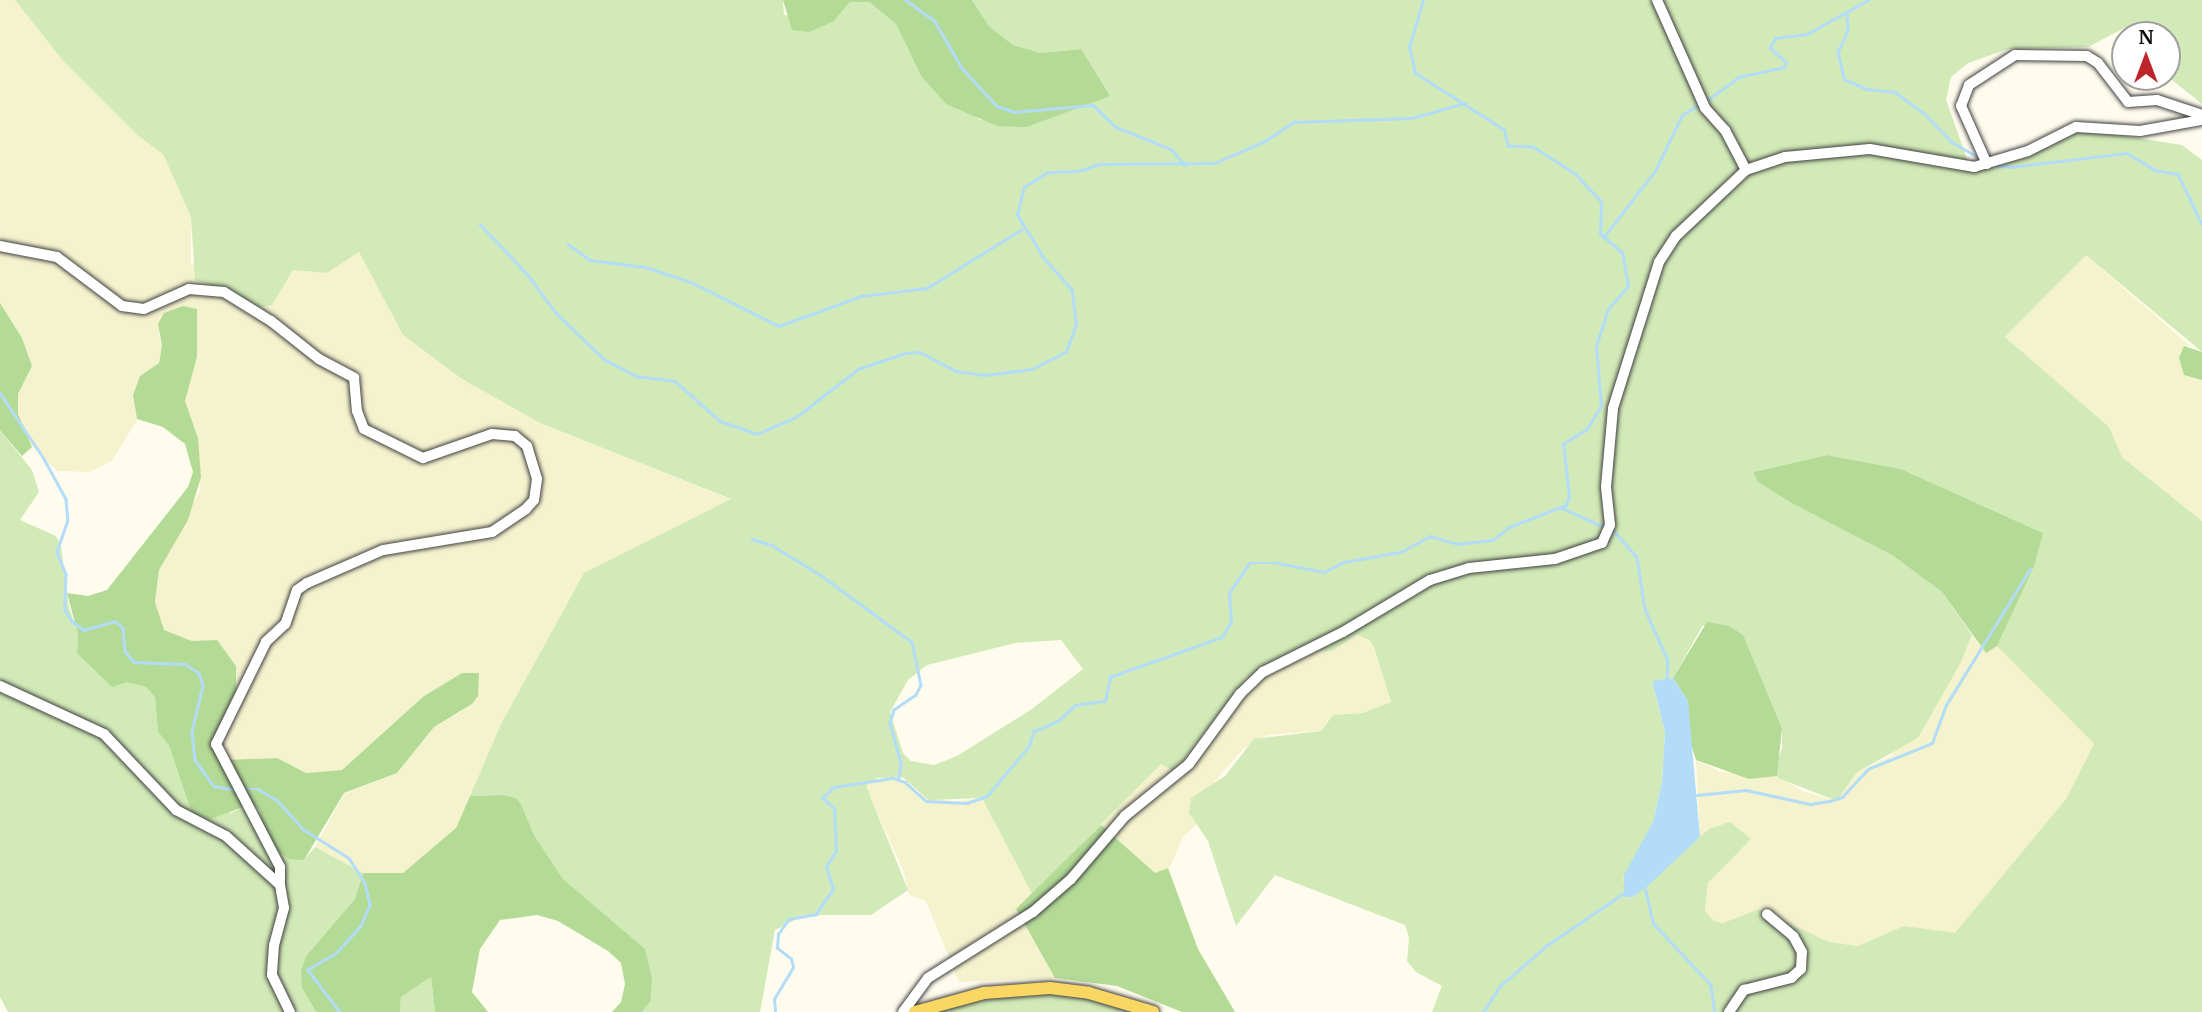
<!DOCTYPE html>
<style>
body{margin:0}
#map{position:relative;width:2202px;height:1012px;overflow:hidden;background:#fffcee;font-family:Merriweather,serif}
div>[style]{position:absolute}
.farmland>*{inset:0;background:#f5f2ce}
.green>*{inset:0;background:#d1eab7}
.forest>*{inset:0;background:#b4db96}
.water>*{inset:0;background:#b2dcf7}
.stream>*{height:2.5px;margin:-1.25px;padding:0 1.25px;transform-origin:1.25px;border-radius:1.25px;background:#b2dcf7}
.roads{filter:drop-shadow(0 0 2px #404040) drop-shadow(0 0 2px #404040)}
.minor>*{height:10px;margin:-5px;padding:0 5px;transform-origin:5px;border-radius:5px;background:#fff}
.major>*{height:12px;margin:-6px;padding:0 6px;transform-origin:6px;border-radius:6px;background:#fad663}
span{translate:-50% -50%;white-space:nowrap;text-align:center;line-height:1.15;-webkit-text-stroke:7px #fff;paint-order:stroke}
.north{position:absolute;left:2111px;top:21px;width:70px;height:70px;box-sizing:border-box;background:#fff;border:2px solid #9e9e9e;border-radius:50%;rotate:0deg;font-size:19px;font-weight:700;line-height:28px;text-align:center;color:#0d0d0d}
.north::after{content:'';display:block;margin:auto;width:24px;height:32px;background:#bf242a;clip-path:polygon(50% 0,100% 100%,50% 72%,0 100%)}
</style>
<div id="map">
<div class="farmland">
<i style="clip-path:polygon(0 0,15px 0,64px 62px,137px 135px,163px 154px,191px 217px,191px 264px,272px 304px,293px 270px,327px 273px,359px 252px,403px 335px,462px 379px,540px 423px,732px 500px,584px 573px,501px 724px,456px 828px,403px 873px,363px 873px,315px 847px,344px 794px,397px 773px,434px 727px,462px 711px,462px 673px,424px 696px,342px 770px,306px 773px,277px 758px,226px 760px,217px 640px,192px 641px,163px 630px,155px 602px,159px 570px,200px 490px,198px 438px,185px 401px,197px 357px,197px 309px,158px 333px,162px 346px,159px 363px,140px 376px,133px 395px,137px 420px,112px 461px,90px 472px,57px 471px,30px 444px,17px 414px,18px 394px,32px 366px,22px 338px,0 303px)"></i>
<i style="clip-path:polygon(2086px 255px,2190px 346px,2184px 346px,2179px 359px,2185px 375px,2202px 380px,2202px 521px,2122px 457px,2109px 427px,2005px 337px)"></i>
<i style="clip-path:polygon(1357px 635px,1371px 640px,1374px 647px,1391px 702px,1363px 713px,1344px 714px,1327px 721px,1321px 731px,1267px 735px,1243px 749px,1211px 786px,1197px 824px,1183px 837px,1170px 867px,1155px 874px,1101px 825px,1161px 763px,1175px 772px,1247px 677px,1305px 652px,1332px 651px)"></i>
<i style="clip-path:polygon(1972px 635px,1986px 653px,1997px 646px,2094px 744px,2066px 799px,1955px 934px,1904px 926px,1858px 946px,1829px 942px,1759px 909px,1723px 923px,1714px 921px,1705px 911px,1708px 883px,1751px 839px,1700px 837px,1696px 760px,1721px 772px,1777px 776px,1803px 791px,1837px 801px,1856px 773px,1891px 756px,1961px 662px)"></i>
<i style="clip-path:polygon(894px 774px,917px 792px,952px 802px,982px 798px,1032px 894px,1016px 910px,1055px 978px,959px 982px,926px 901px,909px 895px,904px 872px,865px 786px)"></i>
</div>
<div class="green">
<i style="clip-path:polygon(evenodd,15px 0,783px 0,784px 15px,834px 21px,850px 2px,869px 2px,896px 24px,921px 76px,980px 120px,1033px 125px,1074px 108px,1081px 49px,1041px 53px,1013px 45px,989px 26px,972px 0,2202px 0,2202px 104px,2167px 76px,2167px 35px,2143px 35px,2136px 22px,2088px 47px,2008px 49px,1968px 63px,1951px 77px,1946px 100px,1969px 164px,2004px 163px,2075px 128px,2182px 145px,2202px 160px,2202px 352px,2086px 255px,2005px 337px,2109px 427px,2122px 457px,2202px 521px,2202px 1012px,1432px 1012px,1442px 986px,1416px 972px,1407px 961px,1409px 938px,1405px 925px,1275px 875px,1236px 926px,1208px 841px,1189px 813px,1191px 798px,1225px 776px,1254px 739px,1321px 731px,1333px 715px,1363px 713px,1391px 702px,1374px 647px,1370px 640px,1357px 635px,1332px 651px,1305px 652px,1247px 677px,1175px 772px,1161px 764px,1032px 894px,982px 798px,929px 800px,902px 777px,877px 778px,866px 786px,908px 890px,871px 915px,804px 915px,775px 930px,760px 1012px,642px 1012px,650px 1002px,627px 935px,563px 879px,534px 835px,522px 806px,502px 795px,470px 796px,501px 724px,584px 573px,731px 499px,540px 423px,462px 379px,403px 335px,359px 252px,327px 273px,293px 270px,272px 305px,263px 307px,252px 307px,234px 294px,195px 280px,191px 217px,163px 154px,137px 135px,64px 62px,15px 0,1827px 455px,1901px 469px,2043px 533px,1995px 644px,2094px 744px,2066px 799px,1955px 933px,1904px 926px,1858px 946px,1829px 942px,1759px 909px,1723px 923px,1714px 921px,1705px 911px,1708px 883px,1751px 839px,1730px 822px,1709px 829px,1633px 897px,1623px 880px,1653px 822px,1662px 782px,1665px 732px,1652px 682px,1673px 678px,1703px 625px,1763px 683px,1782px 728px,1782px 749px,1774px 769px,1778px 778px,1837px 801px,1856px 773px,1918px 738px,1961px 662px,1972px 635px,1942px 592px,1892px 555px,1758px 482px,1753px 472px,1827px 455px,15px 0,1061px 640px,1083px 669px,1032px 709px,957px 756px,934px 765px,911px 761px,903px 753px,890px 712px,908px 680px,927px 665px,1015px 643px,1061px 640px)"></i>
<i style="clip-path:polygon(0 430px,32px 470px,39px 492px,20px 520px,56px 536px,61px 546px,69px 608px,78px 633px,77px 653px,146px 687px,155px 697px,158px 732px,230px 813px,252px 804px,304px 860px,315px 847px,363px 873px,355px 899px,306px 956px,302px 988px,316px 1012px,8px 1012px,0 997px)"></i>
<i style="clip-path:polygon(431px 977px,435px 1012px,400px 1012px,401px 997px)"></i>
<i style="clip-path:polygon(1020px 991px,1081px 994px,1148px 1012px,922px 1012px)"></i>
</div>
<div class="forest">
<i style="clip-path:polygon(783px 0,972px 0,989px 26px,1013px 45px,1041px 53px,1081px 49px,1110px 96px,1027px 127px,997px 126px,946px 104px,921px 76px,896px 24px,869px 2px,850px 2px,834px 21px,809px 32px,792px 30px)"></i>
<i style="clip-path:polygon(0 303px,22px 338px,32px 366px,18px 394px,18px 414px,32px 447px,22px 456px,0 430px)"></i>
<i style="clip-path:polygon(183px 306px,197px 309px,197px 357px,185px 401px,198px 438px,201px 477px,188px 520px,159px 570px,155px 602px,164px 630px,192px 641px,217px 640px,236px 666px,236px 711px,222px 740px,226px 760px,277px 758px,306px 773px,342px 770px,424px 696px,462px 673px,479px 673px,478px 696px,472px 704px,434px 727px,397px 773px,344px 793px,304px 860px,289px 859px,272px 847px,259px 810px,252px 804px,210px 819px,192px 813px,169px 745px,158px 732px,155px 697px,146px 687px,127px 682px,112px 687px,77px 653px,78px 634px,67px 593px,88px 596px,107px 590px,188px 487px,193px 472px,185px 444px,163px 427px,137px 419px,133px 395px,140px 376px,159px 363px,162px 346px,158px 324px,164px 313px)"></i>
<i style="clip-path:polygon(2184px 346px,2202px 352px,2202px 380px,2184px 375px,2179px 358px)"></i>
<i style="clip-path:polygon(1827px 455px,1901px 469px,2043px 533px,2034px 566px,1997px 646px,1986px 653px,1942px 592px,1892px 555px,1792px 503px,1758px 482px,1753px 472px)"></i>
<i style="clip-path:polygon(1707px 622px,1729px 626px,1743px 635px,1782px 728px,1777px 776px,1749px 779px,1696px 760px,1689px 738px,1688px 701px,1673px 678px)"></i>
<i style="clip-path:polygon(502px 795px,516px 798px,522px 806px,534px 835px,563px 879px,645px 949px,652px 979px,650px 1002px,642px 1012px,612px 1012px,621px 1002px,625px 984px,621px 963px,608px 951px,558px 921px,537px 915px,500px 920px,480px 949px,472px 992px,488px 1012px,435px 1012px,431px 977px,401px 997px,400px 1012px,316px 1012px,302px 988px,301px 971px,306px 956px,355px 899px,363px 873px,403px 873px,456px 828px,470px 796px)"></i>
<i style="clip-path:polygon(1101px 825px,1155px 873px,1168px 868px,1198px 949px,1235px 1012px,1182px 1012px,1117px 986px,1055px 978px,1016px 909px)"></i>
</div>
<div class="water">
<i style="clip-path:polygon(1673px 678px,1688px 701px,1700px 837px,1651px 883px,1633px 897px,1624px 897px,1624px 875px,1653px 822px,1662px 782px,1665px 732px,1652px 681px)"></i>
</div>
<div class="stream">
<i style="left:906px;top:0;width:34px;rotate:36deg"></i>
<i style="left:934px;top:20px;width:56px;rotate:59.7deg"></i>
<i style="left:962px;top:68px;width:52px;rotate:47.4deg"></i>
<i style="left:997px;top:106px;width:18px;rotate:19deg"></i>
<i style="left:1014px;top:112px;width:79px;rotate:-5.1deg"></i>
<i style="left:1093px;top:105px;width:32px;rotate:44deg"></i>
<i style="left:1116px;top:127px;width:59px;rotate:21.8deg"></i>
<i style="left:1171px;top:149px;width:21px;rotate:49deg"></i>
<i style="left:1847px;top:13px;width:18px;rotate:87deg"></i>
<i style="left:1848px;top:31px;width:23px;rotate:115deg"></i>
<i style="left:1838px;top:52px;width:28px;rotate:77deg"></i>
<i style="left:1844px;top:79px;width:24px;rotate:24deg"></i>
<i style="left:1866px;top:89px;width:29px;rotate:6deg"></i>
<i style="left:1895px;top:92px;width:36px;rotate:36deg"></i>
<i style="left:1924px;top:113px;width:40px;rotate:46deg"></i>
<i style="left:1952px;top:142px;width:34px;rotate:30deg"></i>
<i style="left:1706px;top:101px;width:41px;rotate:-36deg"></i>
<i style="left:1739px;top:77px;width:46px;rotate:-12.5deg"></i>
<i style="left:1784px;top:67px;width:4px;rotate:-63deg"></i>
<i style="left:1786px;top:63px;width:22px;rotate:-137deg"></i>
<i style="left:1770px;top:48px;width:11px;rotate:-63deg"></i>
<i style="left:1775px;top:38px;width:32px;rotate:-7deg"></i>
<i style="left:1807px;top:34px;width:70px;rotate:-29.1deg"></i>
<i style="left:1995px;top:165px;width:16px;rotate:7deg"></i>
<i style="left:2011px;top:167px;width:117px;rotate:-6.9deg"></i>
<i style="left:2127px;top:153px;width:33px;rotate:31deg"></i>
<i style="left:2155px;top:170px;width:23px;rotate:10deg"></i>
<i style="left:2178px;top:174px;width:55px;rotate:64.4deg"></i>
<i style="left:480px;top:224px;width:70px;rotate:46.7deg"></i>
<i style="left:528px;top:275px;width:49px;rotate:53.4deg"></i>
<i style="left:557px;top:314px;width:65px;rotate:43.8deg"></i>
<i style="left:604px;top:359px;width:36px;rotate:28deg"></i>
<i style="left:636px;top:376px;width:39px;rotate:7deg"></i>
<i style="left:675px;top:381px;width:60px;rotate:41.6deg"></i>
<i style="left:720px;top:421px;width:39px;rotate:19deg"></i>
<i style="left:757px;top:434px;width:43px;rotate:-23.6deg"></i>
<i style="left:796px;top:417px;width:78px;rotate:-37.7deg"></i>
<i style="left:858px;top:369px;width:50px;rotate:-18.8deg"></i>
<i style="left:905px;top:353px;width:15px;rotate:-4deg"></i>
<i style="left:920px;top:352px;width:41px;rotate:27.8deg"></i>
<i style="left:956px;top:371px;width:30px;rotate:8deg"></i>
<i style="left:986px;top:375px;width:46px;rotate:-7.4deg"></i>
<i style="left:1032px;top:369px;width:38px;rotate:-27deg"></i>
<i style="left:1066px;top:352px;width:29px;rotate:-70deg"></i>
<i style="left:1076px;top:325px;width:35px;rotate:-97deg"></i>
<i style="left:1072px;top:290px;width:42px;rotate:-132.1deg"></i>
<i style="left:1044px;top:259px;width:52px;rotate:-121.5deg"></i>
<i style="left:1017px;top:215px;width:29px;rotate:-76deg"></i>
<i style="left:1024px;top:187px;width:28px;rotate:-32deg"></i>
<i style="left:1048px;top:172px;width:30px;rotate:-2deg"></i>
<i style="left:1078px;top:171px;width:22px;rotate:-18deg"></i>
<i style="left:1099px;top:164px;width:116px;rotate:-0.5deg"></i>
<i style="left:1215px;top:163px;width:55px;rotate:-23.7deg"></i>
<i style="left:1265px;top:141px;width:34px;rotate:-34deg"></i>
<i style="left:1293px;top:122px;width:119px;rotate:-1.9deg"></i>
<i style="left:1412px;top:118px;width:55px;rotate:-15.8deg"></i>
<i style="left:1603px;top:238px;width:85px;rotate:-52.2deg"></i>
<i style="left:1655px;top:171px;width:62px;rotate:-64.3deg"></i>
<i style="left:1682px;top:115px;width:21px;rotate:-31deg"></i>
<i style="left:568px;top:244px;width:27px;rotate:36deg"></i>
<i style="left:590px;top:260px;width:55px;rotate:7.3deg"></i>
<i style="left:645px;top:267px;width:48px;rotate:18.1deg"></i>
<i style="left:691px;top:282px;width:98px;rotate:26.6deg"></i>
<i style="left:779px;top:326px;width:87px;rotate:-20.1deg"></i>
<i style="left:861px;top:296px;width:66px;rotate:-6.9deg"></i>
<i style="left:927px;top:288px;width:112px;rotate:-31.8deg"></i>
<i style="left:0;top:393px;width:77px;rotate:56.1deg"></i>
<i style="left:43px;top:457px;width:48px;rotate:61.3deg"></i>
<i style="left:66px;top:499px;width:21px;rotate:85deg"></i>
<i style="left:68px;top:520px;width:34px;rotate:109deg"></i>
<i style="left:57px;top:552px;width:24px;rotate:68deg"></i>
<i style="left:66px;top:574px;width:35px;rotate:92deg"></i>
<i style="left:65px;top:609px;width:14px;rotate:60deg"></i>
<i style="left:72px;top:621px;width:15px;rotate:37deg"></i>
<i style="left:84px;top:630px;width:32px;rotate:-16deg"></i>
<i style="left:115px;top:621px;width:11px;rotate:41deg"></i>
<i style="left:123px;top:628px;width:23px;rotate:85deg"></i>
<i style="left:125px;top:651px;width:14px;rotate:51deg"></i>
<i style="left:134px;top:662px;width:51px;rotate:2.2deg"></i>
<i style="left:185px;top:664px;width:17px;rotate:33deg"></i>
<i style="left:199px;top:673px;width:13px;rotate:72deg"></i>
<i style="left:203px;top:685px;width:48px;rotate:103.2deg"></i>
<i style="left:192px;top:732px;width:28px;rotate:84deg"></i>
<i style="left:195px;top:760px;width:32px;rotate:54deg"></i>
<i style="left:214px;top:786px;width:22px;rotate:10deg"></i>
<i style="left:1562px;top:508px;width:58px;rotate:24.4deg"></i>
<i style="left:1615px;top:532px;width:33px;rotate:49deg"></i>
<i style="left:1637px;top:557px;width:53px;rotate:81.3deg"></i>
<i style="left:1645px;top:609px;width:57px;rotate:66.1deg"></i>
<i style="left:1668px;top:661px;width:20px;rotate:93deg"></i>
<i style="left:752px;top:539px;width:21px;rotate:17deg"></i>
<i style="left:772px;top:545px;width:59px;rotate:31.8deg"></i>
<i style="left:822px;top:576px;width:112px;rotate:36.3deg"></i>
<i style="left:912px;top:642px;width:44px;rotate:78.2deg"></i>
<i style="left:921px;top:685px;width:11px;rotate:117deg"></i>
<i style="left:916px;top:695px;width:27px;rotate:146deg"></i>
<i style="left:894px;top:710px;width:14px;rotate:107deg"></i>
<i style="left:890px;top:723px;width:41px;rotate:74.6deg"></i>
<i style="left:901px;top:763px;width:15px;rotate:98deg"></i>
<i style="left:243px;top:789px;width:15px"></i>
<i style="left:258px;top:789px;width:22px;rotate:30deg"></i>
<i style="left:277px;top:800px;width:39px;rotate:48deg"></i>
<i style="left:303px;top:829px;width:54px;rotate:32.2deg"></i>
<i style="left:349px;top:858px;width:30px;rotate:57deg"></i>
<i style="left:365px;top:883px;width:23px;rotate:77deg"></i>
<i style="left:370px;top:905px;width:23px;rotate:113deg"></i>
<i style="left:361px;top:926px;width:36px;rotate:132deg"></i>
<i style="left:337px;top:953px;width:34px;rotate:150deg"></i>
<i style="left:308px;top:970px;width:53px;rotate:52.7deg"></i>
<i style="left:1697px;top:795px;width:49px;rotate:-5.8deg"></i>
<i style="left:1746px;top:790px;width:66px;rotate:12.3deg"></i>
<i style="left:1810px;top:804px;width:20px;rotate:-9deg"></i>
<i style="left:1830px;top:801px;width:13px;rotate:-18deg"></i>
<i style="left:1842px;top:797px;width:38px;rotate:-47deg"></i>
<i style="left:1868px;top:769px;width:69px;rotate:-22.1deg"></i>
<i style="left:1932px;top:743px;width:40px;rotate:-69.8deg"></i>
<i style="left:1946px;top:705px;width:160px;rotate:-58.3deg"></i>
<i style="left:1645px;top:887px;width:37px;rotate:77deg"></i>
<i style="left:1653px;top:923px;width:85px;rotate:46.9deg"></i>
<i style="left:1711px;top:985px;width:27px;rotate:82deg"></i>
<i style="left:775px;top:1012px;width:13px;rotate:-94deg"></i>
<i style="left:774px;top:999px;width:37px;rotate:-59deg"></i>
<i style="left:793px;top:967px;width:8px;rotate:-104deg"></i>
<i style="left:791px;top:959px;width:18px;rotate:-142deg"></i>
<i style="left:777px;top:948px;width:14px;rotate:-86deg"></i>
<i style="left:778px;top:934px;width:19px;rotate:-54deg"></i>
<i style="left:789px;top:919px;width:27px;rotate:-10deg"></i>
<i style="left:816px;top:914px;width:30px;rotate:-56deg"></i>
<i style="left:833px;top:889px;width:23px;rotate:-108deg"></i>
<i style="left:826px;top:867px;width:19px;rotate:-58deg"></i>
<i style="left:836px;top:851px;width:42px;rotate:-92.7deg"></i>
<i style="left:834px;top:809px;width:16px;rotate:-137deg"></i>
<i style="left:822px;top:798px;width:16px;rotate:-43deg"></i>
<i style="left:834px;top:787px;width:60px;rotate:-8.7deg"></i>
<i style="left:893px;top:778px;width:13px;rotate:18deg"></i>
<i style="left:905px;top:782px;width:28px;rotate:42deg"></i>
<i style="left:926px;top:801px;width:41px;rotate:2.8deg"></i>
<i style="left:967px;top:803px;width:21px;rotate:-19deg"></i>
<i style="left:987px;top:796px;width:65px;rotate:-50deg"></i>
<i style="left:1029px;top:746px;width:15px;rotate:-74deg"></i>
<i style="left:1033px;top:732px;width:27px;rotate:-24deg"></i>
<i style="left:1058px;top:721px;width:23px;rotate:-43deg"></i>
<i style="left:1075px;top:705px;width:30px;rotate:-8deg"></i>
<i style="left:1105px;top:701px;width:25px;rotate:-78deg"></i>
<i style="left:1110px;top:677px;width:119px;rotate:-19.7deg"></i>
<i style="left:1222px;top:637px;width:17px;rotate:-59deg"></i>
<i style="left:1231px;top:622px;width:29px;rotate:-94deg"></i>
<i style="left:1229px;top:593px;width:36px;rotate:-56deg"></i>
<i style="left:1249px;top:563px;width:29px"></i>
<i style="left:1278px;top:563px;width:47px;rotate:11.1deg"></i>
<i style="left:1324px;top:572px;width:22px;rotate:-27deg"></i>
<i style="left:1344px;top:562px;width:58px;rotate:-10deg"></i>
<i style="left:1401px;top:552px;width:33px;rotate:-29deg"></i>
<i style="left:1430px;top:536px;width:29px;rotate:16deg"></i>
<i style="left:1458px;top:544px;width:35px;rotate:-7deg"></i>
<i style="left:1493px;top:540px;width:21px;rotate:-39deg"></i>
<i style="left:1509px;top:527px;width:61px;rotate:-21.1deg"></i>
<i style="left:1566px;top:505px;width:9px;rotate:-72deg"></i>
<i style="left:1569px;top:496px;width:52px;rotate:-96.6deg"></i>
<i style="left:1563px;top:444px;width:28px;rotate:-32deg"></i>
<i style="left:1587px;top:429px;width:27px;rotate:-59deg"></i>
<i style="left:1601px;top:406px;width:60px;rotate:-94.8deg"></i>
<i style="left:1596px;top:346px;width:39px;rotate:-72deg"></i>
<i style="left:1608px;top:309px;width:30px;rotate:-49deg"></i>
<i style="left:1628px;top:286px;width:34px;rotate:-100deg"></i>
<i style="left:1622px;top:253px;width:29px;rotate:-139deg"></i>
<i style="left:1600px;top:234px;width:32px;rotate:-88deg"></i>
<i style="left:1601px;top:202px;width:38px;rotate:-133deg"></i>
<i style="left:1575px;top:174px;width:50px;rotate:-147.3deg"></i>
<i style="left:1533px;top:147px;width:25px;rotate:-178deg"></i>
<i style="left:1508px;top:146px;width:16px;rotate:-104deg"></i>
<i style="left:1504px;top:130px;width:106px;rotate:-147.4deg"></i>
<i style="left:1415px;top:73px;width:27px;rotate:-103deg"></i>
<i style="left:1409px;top:47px;width:49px;rotate:-73.4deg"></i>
<i style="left:1483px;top:1012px;width:31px;rotate:-57deg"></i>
<i style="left:1500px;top:986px;width:61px;rotate:-41deg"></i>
<i style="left:1546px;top:946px;width:94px;rotate:-34.2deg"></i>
</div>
<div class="roads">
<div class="minor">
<i style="left:1657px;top:0;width:118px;rotate:66deg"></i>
<i style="left:1705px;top:108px;width:30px;rotate:48deg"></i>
<i style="left:1725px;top:130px;width:45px;rotate:62.3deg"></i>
<i style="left:1987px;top:164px;width:64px;rotate:-114.1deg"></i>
<i style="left:1961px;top:106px;width:22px;rotate:-69deg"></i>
<i style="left:1969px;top:85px;width:55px;rotate:-33.1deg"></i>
<i style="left:2015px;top:55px;width:72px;rotate:0.8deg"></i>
<i style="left:2087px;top:56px;width:13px;rotate:32deg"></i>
<i style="left:2098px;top:63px;width:49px;rotate:52.4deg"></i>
<i style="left:2128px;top:102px;width:29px;rotate:-4deg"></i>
<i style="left:2157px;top:100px;width:47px;rotate:18.4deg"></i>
<i style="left:0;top:246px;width:58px;rotate:10.9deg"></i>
<i style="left:57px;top:257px;width:81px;rotate:37deg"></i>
<i style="left:122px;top:306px;width:22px;rotate:8deg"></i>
<i style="left:144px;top:309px;width:49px;rotate:-24deg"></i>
<i style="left:189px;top:289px;width:35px;rotate:5deg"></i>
<i style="left:224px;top:292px;width:55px;rotate:31.7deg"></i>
<i style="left:271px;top:321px;width:61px;rotate:38.4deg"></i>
<i style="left:319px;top:359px;width:40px;rotate:28deg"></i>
<i style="left:354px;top:378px;width:33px;rotate:85deg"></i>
<i style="left:357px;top:411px;width:19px;rotate:69deg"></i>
<i style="left:364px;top:429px;width:66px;rotate:26.2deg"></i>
<i style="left:423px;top:458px;width:73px;rotate:-19.2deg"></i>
<i style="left:492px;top:434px;width:23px;rotate:5deg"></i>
<i style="left:515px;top:436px;width:16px;rotate:40deg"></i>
<i style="left:527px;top:446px;width:34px;rotate:73deg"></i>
<i style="left:537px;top:479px;width:21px;rotate:98deg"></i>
<i style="left:534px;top:500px;width:12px;rotate:132deg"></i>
<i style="left:526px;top:509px;width:41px;rotate:145.9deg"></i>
<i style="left:492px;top:532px;width:110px;rotate:170.6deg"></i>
<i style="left:383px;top:550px;width:83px;rotate:156.5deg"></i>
<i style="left:307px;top:583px;width:12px;rotate:145deg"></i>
<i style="left:297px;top:590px;width:36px;rotate:109deg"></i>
<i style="left:285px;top:624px;width:26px;rotate:137deg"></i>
<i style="left:266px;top:642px;width:114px;rotate:116.1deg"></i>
<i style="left:216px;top:744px;width:139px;rotate:62.5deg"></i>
<i style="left:280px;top:867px;width:18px;rotate:90deg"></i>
<i style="left:0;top:686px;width:115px;rotate:24.8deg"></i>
<i style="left:104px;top:734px;width:105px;rotate:46.5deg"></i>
<i style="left:176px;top:810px;width:56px;rotate:27.5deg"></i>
<i style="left:226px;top:836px;width:73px;rotate:42.2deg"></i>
<i style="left:280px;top:885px;width:23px;rotate:80deg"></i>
<i style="left:284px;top:908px;width:38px;rotate:105deg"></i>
<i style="left:274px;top:945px;width:30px;rotate:94deg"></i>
<i style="left:272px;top:975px;width:41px;rotate:64.1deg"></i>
<i style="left:903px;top:1012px;width:42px;rotate:-53.7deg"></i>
<i style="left:928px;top:978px;width:124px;rotate:-32.2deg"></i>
<i style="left:1033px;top:912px;width:50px;rotate:-41deg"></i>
<i style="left:1071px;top:879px;width:83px;rotate:-49.4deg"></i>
<i style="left:1125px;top:816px;width:82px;rotate:-39.1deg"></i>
<i style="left:1189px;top:764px;width:87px;rotate:-53.9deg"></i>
<i style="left:1240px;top:694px;width:32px;rotate:-44deg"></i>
<i style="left:1263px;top:672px;width:89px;rotate:-26.6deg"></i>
<i style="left:1343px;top:632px;width:101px;rotate:-30.9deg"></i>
<i style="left:1430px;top:580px;width:41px;rotate:-17.1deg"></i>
<i style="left:1469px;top:568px;width:86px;rotate:-6deg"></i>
<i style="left:1555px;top:559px;width:50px;rotate:-18.8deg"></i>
<i style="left:1602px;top:543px;width:20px;rotate:-66deg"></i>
<i style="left:1610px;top:525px;width:38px;rotate:-96deg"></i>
<i style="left:1606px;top:487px;width:79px;rotate:-84.9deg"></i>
<i style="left:1613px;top:408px;width:153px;rotate:-72.5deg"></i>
<i style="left:1659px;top:262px;width:31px;rotate:-57deg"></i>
<i style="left:1676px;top:236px;width:96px;rotate:-43.3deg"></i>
<i style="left:1746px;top:170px;width:41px;rotate:-18.4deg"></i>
<i style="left:1785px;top:157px;width:85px;rotate:-5.4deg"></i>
<i style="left:1870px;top:149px;width:106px;rotate:9.8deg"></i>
<i style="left:1974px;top:167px;width:56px;rotate:-16.5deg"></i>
<i style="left:2028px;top:151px;width:54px;rotate:-26.6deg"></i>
<i style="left:2076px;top:127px;width:64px;rotate:3.6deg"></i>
<i style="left:2140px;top:131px;width:63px;rotate:-10.1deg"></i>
<i style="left:1729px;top:1012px;width:27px;rotate:-56deg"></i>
<i style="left:1744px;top:990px;width:49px;rotate:-14.3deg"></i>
<i style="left:1791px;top:978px;width:13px;rotate:-42deg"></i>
<i style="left:1801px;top:969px;width:17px;rotate:-87deg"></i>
<i style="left:1802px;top:952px;width:18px;rotate:-119deg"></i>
<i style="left:1793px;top:936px;width:34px;rotate:-140deg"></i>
</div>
<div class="major">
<i style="left:915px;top:1012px;width:72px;rotate:-15.4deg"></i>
<i style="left:984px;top:993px;width:66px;rotate:-4.3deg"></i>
<i style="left:1050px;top:988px;width:39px;rotate:7deg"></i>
<i style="left:1089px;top:993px;width:67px;rotate:16.5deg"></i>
</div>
</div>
<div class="north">N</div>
</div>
